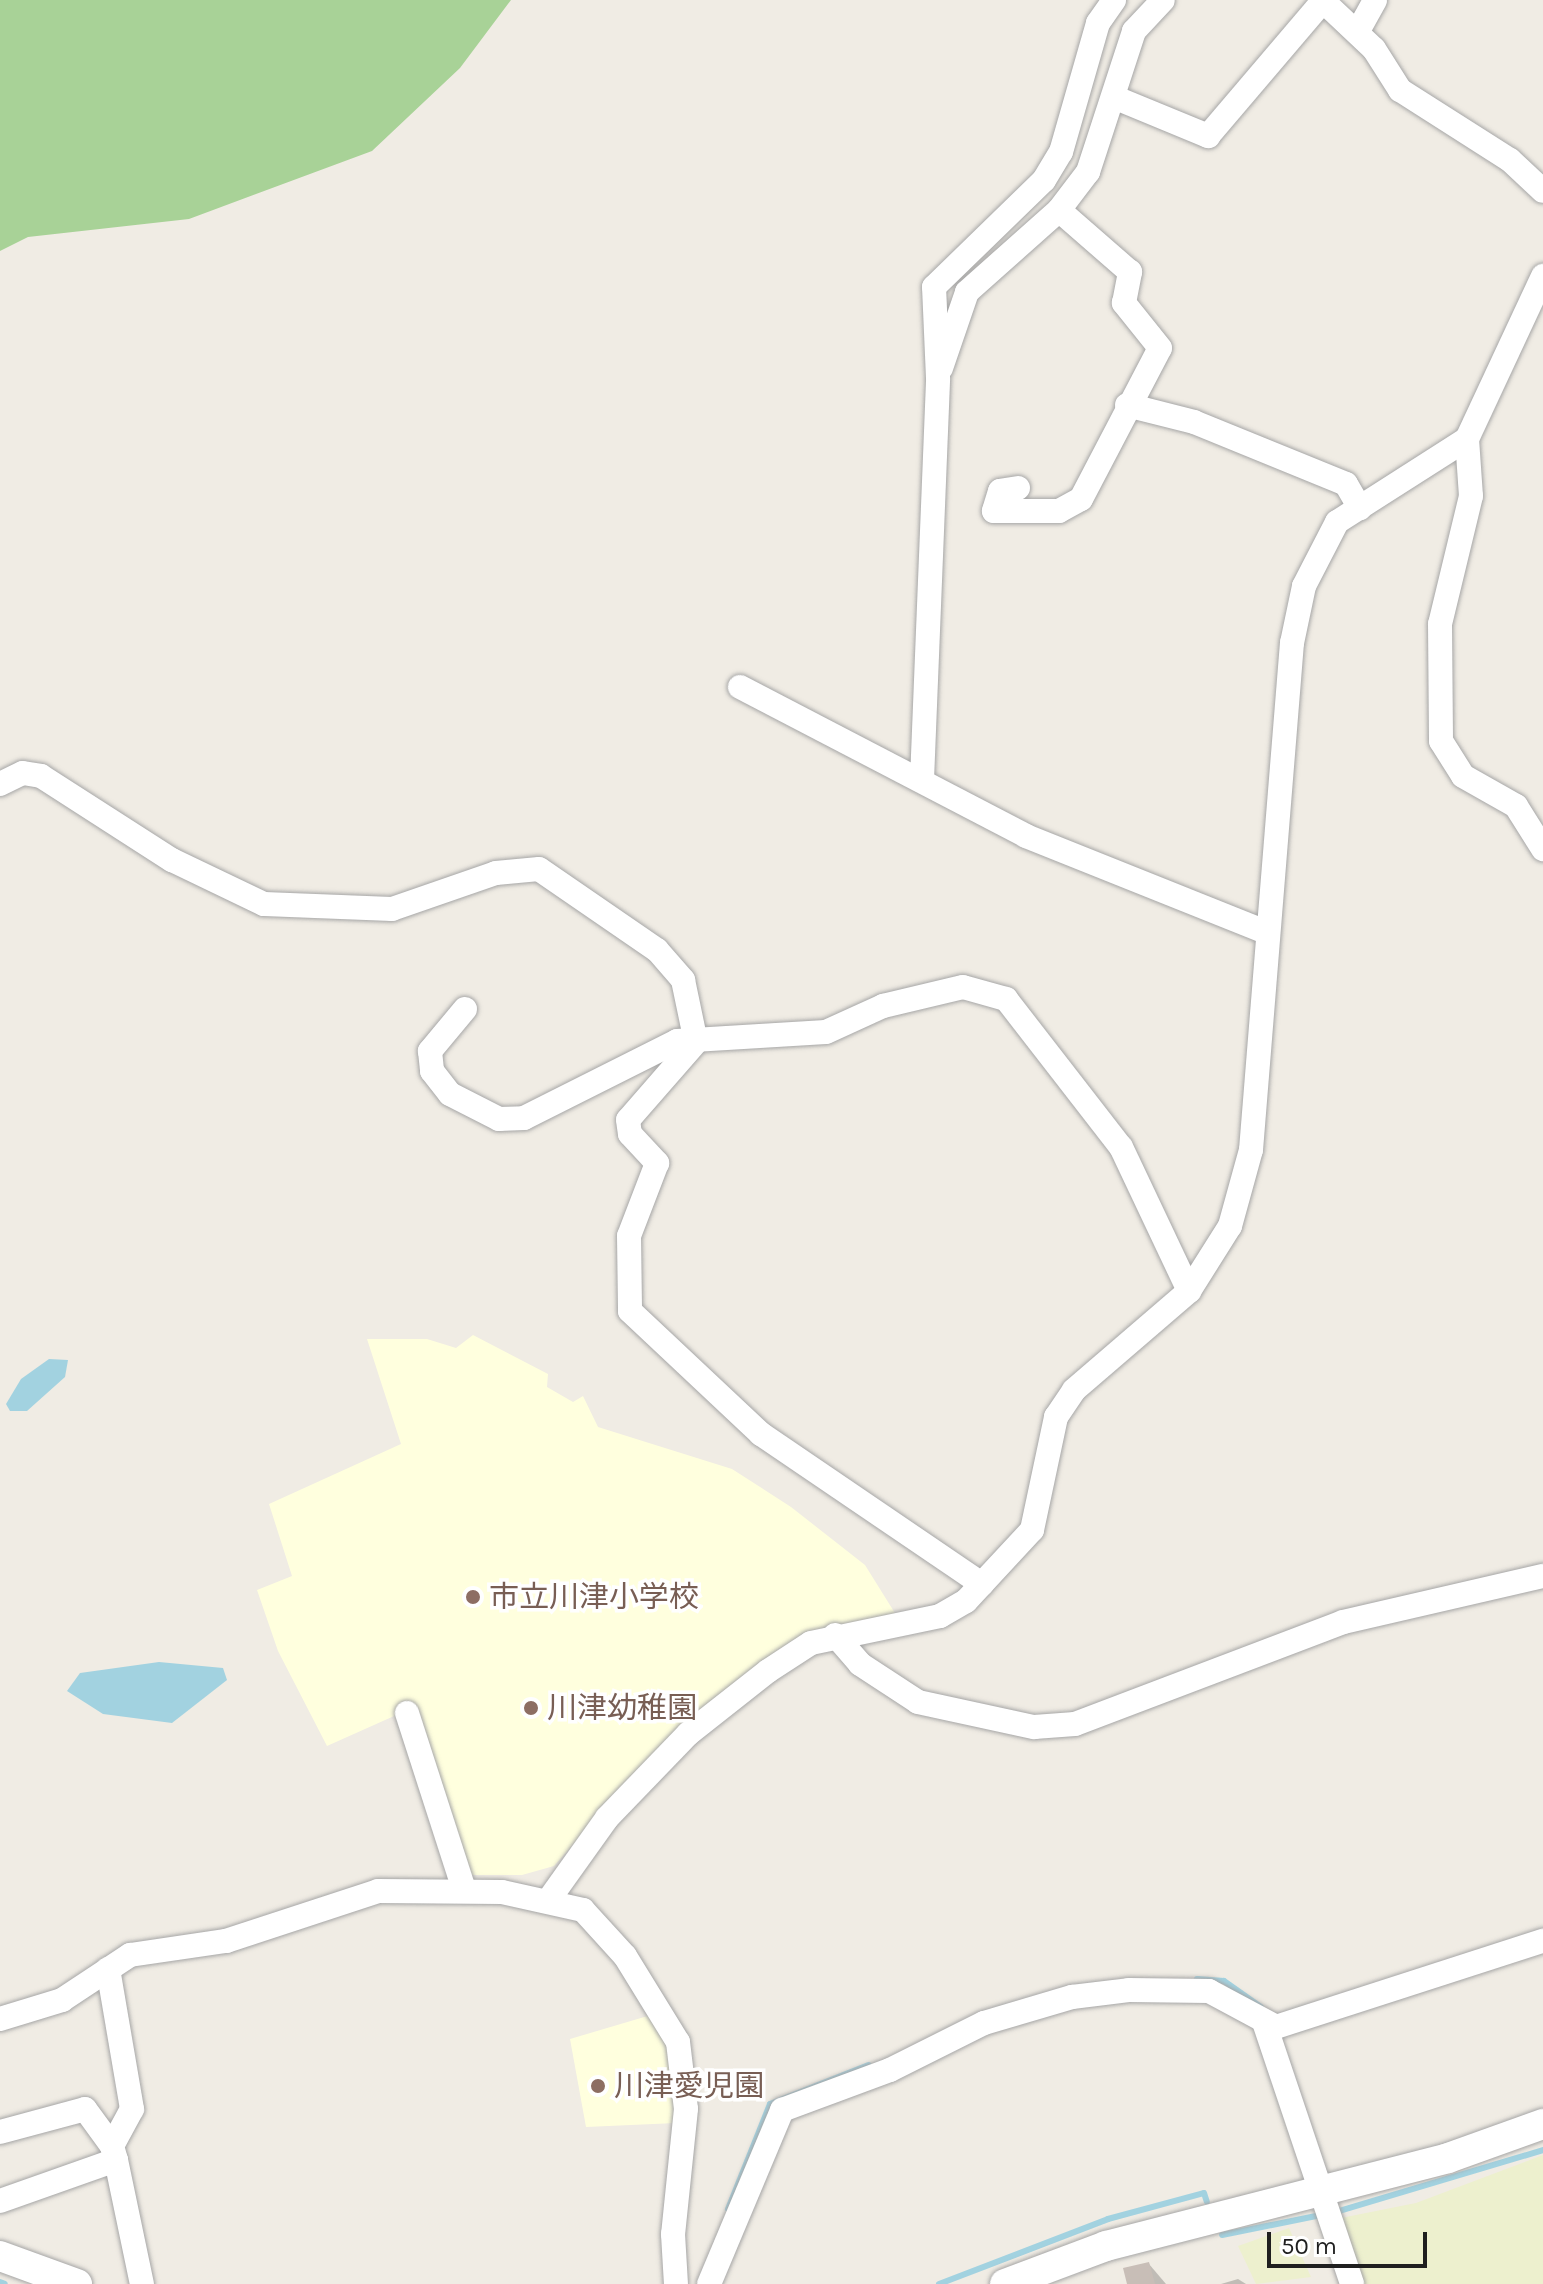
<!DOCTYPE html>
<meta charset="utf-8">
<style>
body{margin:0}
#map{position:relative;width:1543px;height:2284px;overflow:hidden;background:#f0ece4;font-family:Karla,"Noto Sans JP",sans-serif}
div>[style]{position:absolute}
.education>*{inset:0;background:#ffffde}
.farmland>*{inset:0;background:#edf0ce}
.forest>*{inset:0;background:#a8d297}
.water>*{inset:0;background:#a2d2e0}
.shadow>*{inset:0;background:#0003}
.stream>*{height:6px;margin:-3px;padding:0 3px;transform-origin:3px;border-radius:3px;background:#a2d2e0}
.building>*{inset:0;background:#c8beb7}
.roads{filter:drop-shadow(0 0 2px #a6a6a6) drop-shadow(0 0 2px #a6a6a6)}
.minor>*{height:24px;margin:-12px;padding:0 12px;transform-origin:12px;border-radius:12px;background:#fff}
.tertiary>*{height:30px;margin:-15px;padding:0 15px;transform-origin:15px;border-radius:15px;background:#fff}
.dots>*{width:22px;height:22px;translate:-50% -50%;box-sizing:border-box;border:4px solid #fff;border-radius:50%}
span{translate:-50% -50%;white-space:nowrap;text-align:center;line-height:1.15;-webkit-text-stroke:7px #fff;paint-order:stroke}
.education-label{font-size:30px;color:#785e54}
.left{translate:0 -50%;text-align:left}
.scale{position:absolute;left:1267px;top:2232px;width:160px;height:36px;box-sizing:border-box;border:4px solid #1f1f1f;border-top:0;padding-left:10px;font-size:24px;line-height:28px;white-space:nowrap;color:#1f1f1f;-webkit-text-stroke:6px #fff;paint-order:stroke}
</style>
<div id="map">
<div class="education">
<i style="clip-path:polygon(473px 1335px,548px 1374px,547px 1387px,573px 1402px,583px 1396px,598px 1427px,732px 1469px,791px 1507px,865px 1565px,898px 1618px,830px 1626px,616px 1796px,554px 1866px,522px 1875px,467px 1875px,412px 1708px,327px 1746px,278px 1651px,257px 1590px,292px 1576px,269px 1504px,401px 1444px,367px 1339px,427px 1339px,456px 1348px)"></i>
<i style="clip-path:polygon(651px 2015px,669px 2047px,676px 2123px,586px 2127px,570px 2039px)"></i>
</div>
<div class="farmland">
<i style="clip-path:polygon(1543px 2155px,1543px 2284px,1357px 2284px,1336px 2219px,1416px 2203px)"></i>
<i style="clip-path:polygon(1289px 2228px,1311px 2277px,1256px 2284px,1238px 2246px)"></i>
</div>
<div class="forest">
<i style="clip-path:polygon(0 0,511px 0,460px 68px,372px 151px,189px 219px,28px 237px,0 251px)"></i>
</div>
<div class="water">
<i style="clip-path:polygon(49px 1359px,68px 1360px,65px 1377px,27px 1411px,10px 1411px,6px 1404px,21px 1379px)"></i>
<i style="clip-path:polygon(159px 1662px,223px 1668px,227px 1680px,172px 1723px,103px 1714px,67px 1691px,80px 1673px)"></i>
</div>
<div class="shadow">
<i style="clip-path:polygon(1149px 2264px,1166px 2284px,1129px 2284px)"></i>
<i style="clip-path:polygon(1238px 2279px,1246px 2284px,1221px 2284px)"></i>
</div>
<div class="stream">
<i style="left:1197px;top:1979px;width:27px;rotate:4deg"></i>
<i style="left:1224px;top:1981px;width:45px;rotate:35.1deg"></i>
<i style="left:728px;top:2209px;width:113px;rotate:-68.2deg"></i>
<i style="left:770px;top:2104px;width:106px;rotate:-21.5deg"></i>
<i style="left:1332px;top:2213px;width:220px;rotate:-16.6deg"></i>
<i style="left:1222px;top:2235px;width:101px;rotate:-11.4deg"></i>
<i style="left:0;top:2282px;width:5px;rotate:22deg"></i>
<i style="left:939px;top:2284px;width:181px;rotate:-21deg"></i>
<i style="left:1108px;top:2219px;width:99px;rotate:-15.2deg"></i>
<i style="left:1204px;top:2193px;width:9px;rotate:72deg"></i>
</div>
<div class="building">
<i style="clip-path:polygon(1149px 2262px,1155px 2284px,1127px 2284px,1123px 2268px)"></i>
</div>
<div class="roads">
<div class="minor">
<i style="left:1322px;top:0;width:71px;rotate:43.3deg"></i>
<i style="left:1374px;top:49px;width:49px;rotate:57.6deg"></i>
<i style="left:1400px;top:90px;width:130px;rotate:32.5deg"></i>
<i style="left:1510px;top:160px;width:45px;rotate:43.2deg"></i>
<i style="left:1358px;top:31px;width:35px;rotate:-61deg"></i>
<i style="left:1116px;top:98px;width:100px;rotate:22.4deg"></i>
<i style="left:1208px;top:136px;width:177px;rotate:-49.6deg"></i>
<i style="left:941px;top:368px;width:80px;rotate:-71.1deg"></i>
<i style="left:967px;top:292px;width:123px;rotate:-41.7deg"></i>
<i style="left:1059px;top:210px;width:48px;rotate:-52.7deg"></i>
<i style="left:1088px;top:172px;width:148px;rotate:-71.9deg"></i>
<i style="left:1134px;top:31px;width:42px;rotate:-46.9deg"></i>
<i style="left:1127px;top:405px;width:69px;rotate:14.2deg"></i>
<i style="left:1194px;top:422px;width:164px;rotate:22.2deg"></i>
<i style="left:1346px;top:484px;width:28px;rotate:60deg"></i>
<i style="left:1467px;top:439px;width:57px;rotate:86deg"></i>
<i style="left:1471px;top:496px;width:132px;rotate:103.6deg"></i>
<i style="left:1440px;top:624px;width:117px;rotate:89.5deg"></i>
<i style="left:1441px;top:741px;width:41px;rotate:57.8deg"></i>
<i style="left:1463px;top:776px;width:61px;rotate:29.5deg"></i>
<i style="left:1516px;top:806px;width:51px;rotate:57.9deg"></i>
<i style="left:1018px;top:488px;width:18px;rotate:171deg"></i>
<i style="left:1000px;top:491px;width:21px;rotate:107deg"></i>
<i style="left:994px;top:511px;width:65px"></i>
<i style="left:1059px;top:511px;width:25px;rotate:-29deg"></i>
<i style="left:1081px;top:499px;width:170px;rotate:-62.4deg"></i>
<i style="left:1160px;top:348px;width:58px;rotate:-128.7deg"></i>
<i style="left:1124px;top:303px;width:32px;rotate:-79deg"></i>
<i style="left:1130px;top:272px;width:94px;rotate:-138.9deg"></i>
<i style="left:740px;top:687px;width:322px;rotate:27.5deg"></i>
<i style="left:1026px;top:836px;width:258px;rotate:21.8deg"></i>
<i style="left:922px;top:780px;width:402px;rotate:-87.7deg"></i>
<i style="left:938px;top:378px;width:91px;rotate:-92.5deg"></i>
<i style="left:934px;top:287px;width:153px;rotate:-44.2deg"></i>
<i style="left:1044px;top:180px;width:33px;rotate:-59deg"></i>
<i style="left:1061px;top:152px;width:134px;rotate:-74deg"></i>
<i style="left:1098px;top:23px;width:28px;rotate:-55deg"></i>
<i style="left:0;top:784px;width:25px;rotate:-26deg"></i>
<i style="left:23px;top:773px;width:18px;rotate:9deg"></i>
<i style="left:41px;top:776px;width:156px;rotate:32.7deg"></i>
<i style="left:172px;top:860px;width:102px;rotate:25.6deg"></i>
<i style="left:264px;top:904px;width:128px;rotate:2.2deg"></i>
<i style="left:392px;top:909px;width:110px;rotate:-19.1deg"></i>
<i style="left:496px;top:873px;width:43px;rotate:-5.3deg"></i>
<i style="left:539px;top:869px;width:143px;rotate:34.5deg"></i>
<i style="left:657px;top:950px;width:40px;rotate:49deg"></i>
<i style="left:683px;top:980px;width:63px;rotate:78.2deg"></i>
<i style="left:696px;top:1042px;width:103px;rotate:131.1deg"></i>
<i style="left:628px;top:1120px;width:14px;rotate:82deg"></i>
<i style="left:630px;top:1134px;width:40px;rotate:47deg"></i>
<i style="left:657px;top:1163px;width:78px;rotate:111deg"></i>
<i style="left:629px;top:1236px;width:75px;rotate:89.2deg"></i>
<i style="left:630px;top:1311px;width:180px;rotate:43.2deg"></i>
<i style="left:761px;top:1434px;width:267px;rotate:34.2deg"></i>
<i style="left:465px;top:1009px;width:55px;rotate:129.8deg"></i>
<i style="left:430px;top:1051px;width:20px;rotate:84deg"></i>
<i style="left:432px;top:1071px;width:29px;rotate:52deg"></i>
<i style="left:450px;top:1094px;width:55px;rotate:27deg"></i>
<i style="left:499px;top:1119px;width:25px;rotate:-2deg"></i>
<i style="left:524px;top:1118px;width:171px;rotate:-26.7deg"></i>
<i style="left:677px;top:1041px;width:149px;rotate:-3.5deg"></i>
<i style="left:826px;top:1032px;width:63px;rotate:-24.5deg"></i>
<i style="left:883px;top:1006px;width:82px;rotate:-13.4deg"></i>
<i style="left:963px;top:987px;width:45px;rotate:15.6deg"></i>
<i style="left:1006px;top:999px;width:187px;rotate:52.2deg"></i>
<i style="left:1121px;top:1147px;width:159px;rotate:64.7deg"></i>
<i style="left:835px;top:1635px;width:38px;rotate:49deg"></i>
<i style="left:860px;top:1664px;width:69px;rotate:33.2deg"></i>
<i style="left:918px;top:1702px;width:119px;rotate:12.2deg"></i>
<i style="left:1034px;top:1727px;width:41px;rotate:-4.2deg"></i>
<i style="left:1075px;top:1724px;width:287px;rotate:-20.8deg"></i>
<i style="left:1343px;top:1622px;width:205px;rotate:-13deg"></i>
<i style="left:407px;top:1713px;width:185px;rotate:72.1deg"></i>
<i style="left:550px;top:1898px;width:98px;rotate:-54.5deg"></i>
<i style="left:607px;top:1818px;width:117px;rotate:-46deg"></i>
<i style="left:688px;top:1734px;width:102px;rotate:-38.2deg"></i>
<i style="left:768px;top:1671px;width:51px;rotate:-33.1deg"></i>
<i style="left:811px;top:1643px;width:132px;rotate:-11.8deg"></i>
<i style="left:940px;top:1616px;width:30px;rotate:-30deg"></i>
<i style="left:966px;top:1601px;width:97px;rotate:-47.1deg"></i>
<i style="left:1032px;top:1530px;width:116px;rotate:-78deg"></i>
<i style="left:1056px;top:1417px;width:32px;rotate:-56deg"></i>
<i style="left:1074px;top:1390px;width:152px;rotate:-40.7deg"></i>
<i style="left:1189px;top:1291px;width:77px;rotate:-57.8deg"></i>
<i style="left:1230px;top:1226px;width:79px;rotate:-74.6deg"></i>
<i style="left:1251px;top:1150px;width:509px;rotate:-85.38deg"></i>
<i style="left:1292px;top:643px;width:58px;rotate:-78.1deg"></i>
<i style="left:1304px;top:586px;width:72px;rotate:-62.7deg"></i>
<i style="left:1337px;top:522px;width:154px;rotate:-32.6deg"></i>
<i style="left:1467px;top:439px;width:180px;rotate:-65deg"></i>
<i style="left:0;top:2019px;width:65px;rotate:-17deg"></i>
<i style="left:62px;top:2000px;width:82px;rotate:-33.5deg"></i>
<i style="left:130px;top:1955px;width:97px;rotate:-8.3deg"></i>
<i style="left:226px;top:1941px;width:160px;rotate:-18.2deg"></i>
<i style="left:378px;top:1891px;width:124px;rotate:0.5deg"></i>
<i style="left:502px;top:1892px;width:83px;rotate:12.5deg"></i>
<i style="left:583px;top:1910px;width:62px;rotate:47.6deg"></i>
<i style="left:625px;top:1956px;width:101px;rotate:58.4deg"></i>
<i style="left:678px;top:2042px;width:67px;rotate:83.2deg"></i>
<i style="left:686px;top:2109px;width:126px;rotate:95.9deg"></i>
<i style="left:673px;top:2234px;width:50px;rotate:86.6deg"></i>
<i style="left:1265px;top:2025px;width:273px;rotate:71.4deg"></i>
<i style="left:0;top:2132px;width:88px;rotate:-15.1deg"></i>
<i style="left:85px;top:2109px;width:46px;rotate:53.9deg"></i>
<i style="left:116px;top:2160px;width:127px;rotate:78.2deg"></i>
<i style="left:0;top:2201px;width:123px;rotate:-19.5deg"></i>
<i style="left:116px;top:2160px;width:15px;rotate:-106deg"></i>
<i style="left:112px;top:2146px;width:42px;rotate:-61.6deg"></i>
<i style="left:132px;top:2109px;width:142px;rotate:-99.7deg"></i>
<i style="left:709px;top:2284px;width:189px;rotate:-67.2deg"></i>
<i style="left:782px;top:2110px;width:115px;rotate:-20.3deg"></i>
<i style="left:890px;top:2070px;width:105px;rotate:-26.6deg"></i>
<i style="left:984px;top:2023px;width:92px;rotate:-16.5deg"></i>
<i style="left:1072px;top:1997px;width:57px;rotate:-7deg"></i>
<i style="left:1129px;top:1990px;width:80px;rotate:0.7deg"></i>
<i style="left:1209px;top:1991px;width:76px;rotate:28.2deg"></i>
<i style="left:1276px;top:2027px;width:281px;rotate:-17.9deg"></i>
</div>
<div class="tertiary">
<i style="left:0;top:2256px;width:82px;rotate:20deg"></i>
<i style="left:1005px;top:2284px;width:108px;rotate:-20.6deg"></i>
<i style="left:1106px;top:2246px;width:353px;rotate:-14.4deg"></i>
<i style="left:1448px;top:2158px;width:101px;rotate:-19.7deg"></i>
</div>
</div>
<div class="dots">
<i style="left:473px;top:1597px;background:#8d6e63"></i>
<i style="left:531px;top:1708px;background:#8d6e63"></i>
<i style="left:598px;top:2086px;background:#8d6e63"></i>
</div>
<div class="education-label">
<span class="left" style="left:489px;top:1597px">市立川津小学校</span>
<span class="left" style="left:547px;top:1708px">川津幼稚園</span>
<span class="left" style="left:614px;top:2086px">川津愛児園</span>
</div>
<div class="scale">50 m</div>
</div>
